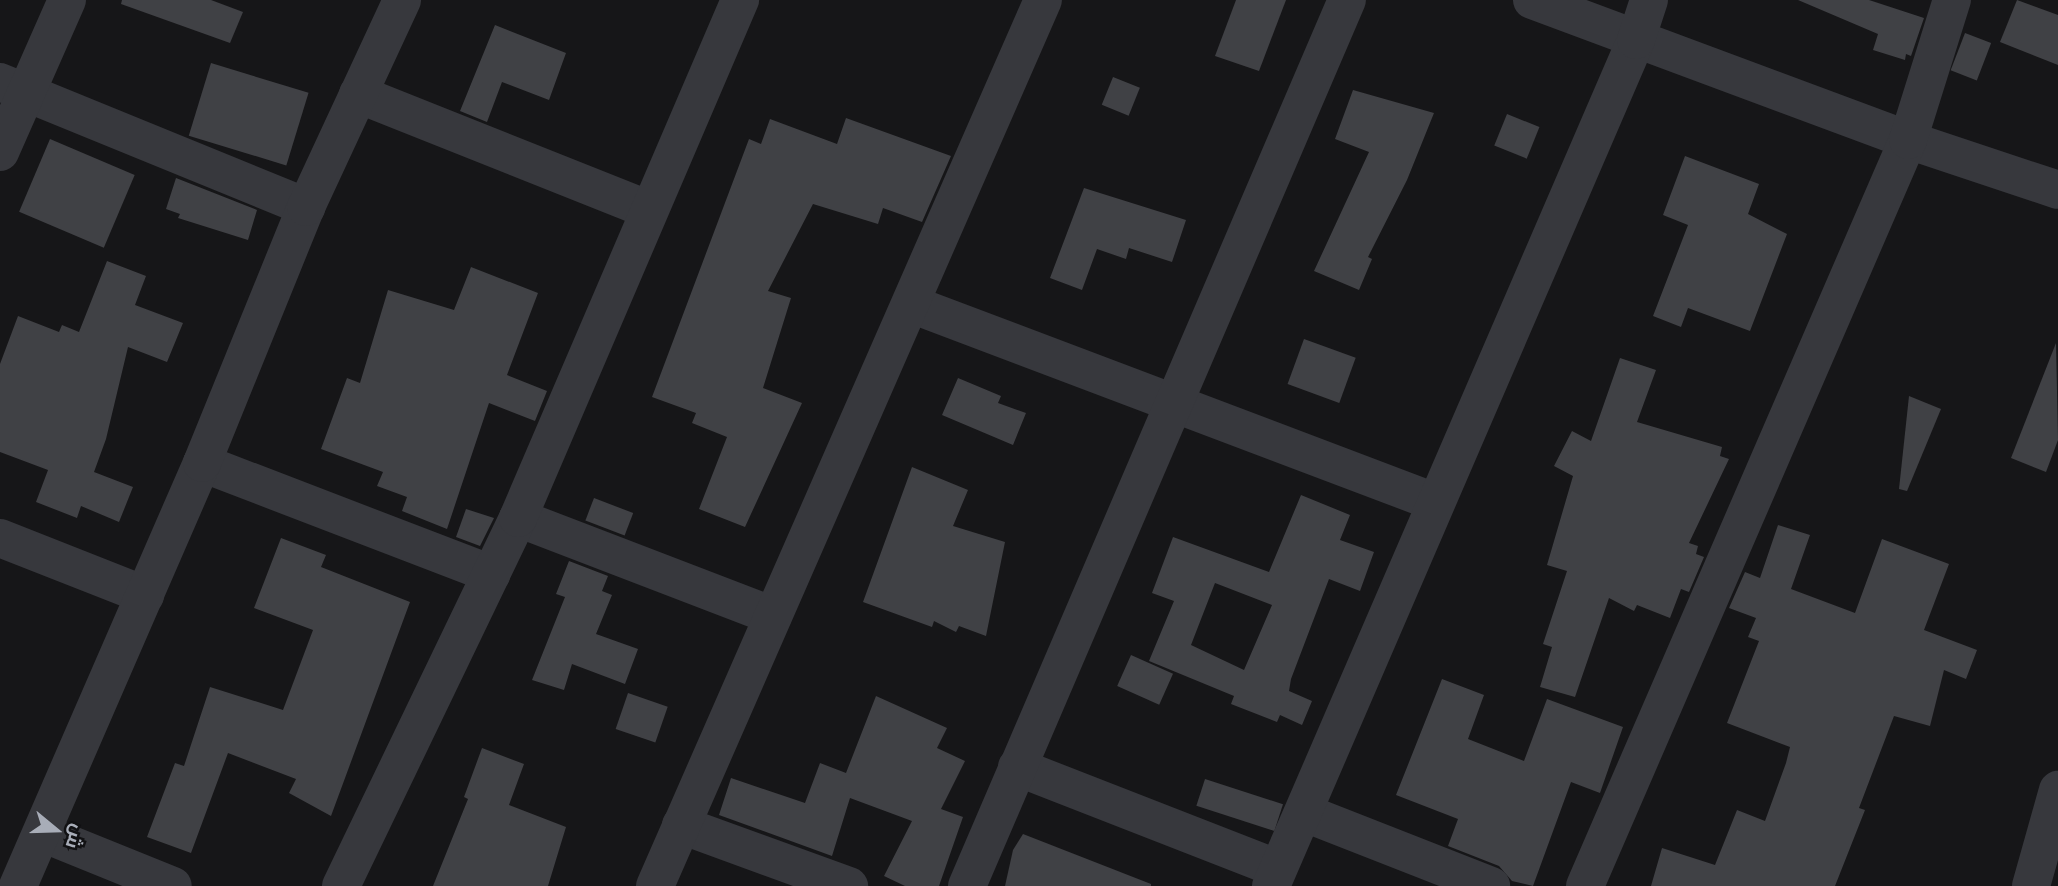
<!DOCTYPE html>
<meta charset="utf-8">
<style>
body{margin:0}
#map{position:relative;width:2058px;height:886px;overflow:hidden;background:#161618;font-family:Barlow,Cairo,sans-serif}
div>[style]{position:absolute}
.building>*{inset:0;background:#404145;transform-origin:0 0}
.street>*{height:38px;margin:-19px;padding:0 19px;transform-origin:19px;border-radius:19px;background:#37383d}
span{translate:-50% -50%;white-space:nowrap;text-align:center;line-height:1.15;-webkit-text-stroke:6px #111113;paint-order:stroke}
.north{position:absolute;left:21px;top:795px;width:70px;height:70px;-webkit-text-stroke:5px #111113;paint-order:stroke;rotate:109deg;font-size:19px;font-weight:700;line-height:28px;text-align:center;color:#a8adb8}
.north::after{content:'';display:block;margin:auto;width:24px;height:32px;background:#a8adb8;clip-path:polygon(50% 0,100% 100%,50% 72%,0 100%)}
</style>
<div id="map">
<div class="building">
<i style="clip-path:polygon(122px 0,211px 0,243px 12px,230px 43px,121px 4px)"></i>
<i style="clip-path:polygon(1236px 0,1286px 0,1259px 71px,1215px 56px)"></i>
<i style="clip-path:polygon(1798px 0,1869px 0,1924px 18px,1911px 56px,1906px 54px,1905px 60px,1873px 50px,1878px 34px)"></i>
<i style="clip-path:polygon(2017px 0,2058px 15px,2058px 65px,2000px 42px)"></i>
<i style="clip-path:polygon(495px 25px,566px 53px,549px 100px,502px 82px,487px 122px,460px 111px)"></i>
<i style="left:1965px;top:33px;width:28px;height:40px;rotate:21deg"></i>
<i style="left:211px;top:63px;width:102px;height:76px;rotate:17deg"></i>
<i style="left:1113px;top:77px;width:29px;height:30px;rotate:22deg"></i>
<i style="clip-path:polygon(1353px 90px,1434px 113px,1407px 180px,1368px 257px,1372px 259px,1359px 290px,1314px 271px,1369px 152px,1335px 139px)"></i>
<i style="left:1507px;top:114px;width:35px;height:34px;rotate:22deg"></i>
<i style="clip-path:polygon(846px 118px,951px 156px,922px 222px,883px 208px,878px 224px,813px 204px,768px 291px,791px 298px,763px 388px,802px 403px,745px 527px,699px 509px,727px 437px,692px 423px,696px 413px,652px 397px,749px 139px,761px 144px,770px 119px,837px 144px)"></i>
<i style="left:50px;top:139px;width:92px;height:79px;rotate:23deg"></i>
<i style="clip-path:polygon(1685px 156px,1759px 184px,1748px 214px,1787px 234px,1750px 331px,1688px 308px,1681px 327px,1653px 316px,1688px 225px,1663px 215px)"></i>
<i style="clip-path:polygon(176px 178px,257px 210px,248px 240px,178px 218px,180px 214px,166px 209px)"></i>
<i style="clip-path:polygon(1084px 188px,1186px 220px,1172px 262px,1129px 248px,1126px 259px,1097px 249px,1082px 290px,1050px 278px)"></i>
<i style="clip-path:polygon(107px 261px,146px 276px,135px 305px,183px 323px,167px 362px,128px 347px,106px 439px,94px 472px,133px 487px,119px 522px,81px 506px,77px 518px,36px 502px,48px 470px,0 452px,0 364px,18px 316px,59px 332px,62px 325px,79px 332px)"></i>
<i style="clip-path:polygon(471px 267px,538px 293px,507px 375px,547px 391px,535px 421px,489px 403px,447px 529px,402px 511px,407px 497px,377px 486px,383px 472px,321px 449px,347px 378px,360px 383px,388px 290px,454px 310px)"></i>
<i style="left:1304px;top:339px;width:55px;height:48px;rotate:20deg"></i>
<i style="clip-path:polygon(2056px 343px,2058px 440px,2046px 472px,2011px 458px)"></i>
<i style="clip-path:polygon(1620px 358px,1656px 370px,1637px 422px,1722px 447px,1720px 456px,1729px 459px,1689px 543px,1698px 546px,1696px 554px,1704px 557px,1689px 592px,1681px 589px,1670px 618px,1637px 605px,1634px 611px,1609px 598px,1575px 697px,1540px 687px,1552px 647px,1543px 644px,1567px 571px,1547px 565px,1573px 476px,1554px 466px,1572px 431px,1591px 441px)"></i>
<i style="clip-path:polygon(958px 378px,1001px 396px,998px 403px,1026px 413px,1013px 445px,942px 415px)"></i>
<i style="clip-path:polygon(1909px 396px,1941px 409px,1907px 491px,1899px 489px)"></i>
<i style="clip-path:polygon(912px 467px,968px 490px,953px 526px,1005px 542px,986px 636px,959px 626px,956px 632px,934px 621px,932px 627px,863px 602px)"></i>
<i style="clip-path:polygon(evenodd,1301px 495px,1350px 515px,1340px 540px,1374px 552px,1360px 591px,1329px 579px,1291px 679px,1289px 691px,1312px 701px,1302px 725px,1280px 715px,1277px 722px,1231px 704px,1234px 696px,1149px 661px,1174px 601px,1152px 593px,1173px 537px,1269px 572px,1301px 495px,1215px 583px,1272px 605px,1244px 670px,1191px 645px,1215px 583px)"></i>
<i style="left:594px;top:498px;width:42px;height:24px;rotate:21deg"></i>
<i style="clip-path:polygon(466px 509px,494px 518px,480px 546px,456px 537px)"></i>
<i style="clip-path:polygon(1778px 525px,1810px 535px,1791px 589px,1855px 613px,1882px 539px,1949px 564px,1924px 630px,1977px 650px,1966px 679px,1944px 670px,1930px 726px,1894px 716px,1859px 808px,1865px 810px,1835px 886px,1651px 886px,1662px 848px,1715px 865px,1737px 810px,1765px 821px,1786px 763px,1790px 747px,1727px 723px,1759px 641px,1748px 637px,1756px 618px,1729px 608px,1745px 572px,1760px 578px)"></i>
<i style="clip-path:polygon(281px 538px,326px 555px,321px 567px,410px 602px,331px 816px,289px 793px,296px 779px,228px 753px,191px 853px,147px 837px,175px 763px,184px 766px,210px 687px,283px 710px,313px 630px,254px 608px)"></i>
<i style="clip-path:polygon(569px 561px,608px 576px,602px 591px,612px 595px,596px 634px,638px 649px,625px 684px,572px 664px,564px 690px,532px 680px,565px 597px,556px 594px)"></i>
<i style="left:1131px;top:655px;width:46px;height:34px;rotate:24deg"></i>
<i style="clip-path:polygon(1442px 679px,1484px 695px,1468px 739px,1524px 761px,1547px 699px,1623px 727px,1600px 793px,1571px 782px,1533px 886px,1512px 881px,1499px 866px,1448px 846px,1458px 819px,1396px 795px)"></i>
<i style="left:628px;top:693px;width:42px;height:38px;rotate:19deg"></i>
<i style="clip-path:polygon(876px 696px,947px 728px,937px 748px,965px 761px,941px 809px,963px 817px,939px 886px,905px 886px,884px 876px,912px 821px,850px 798px,832px 856px,719px 815px,731px 778px,805px 803px,820px 763px,846px 773px)"></i>
<i style="clip-path:polygon(482px 748px,524px 764px,509px 805px,566px 827px,548px 886px,433px 886px,468px 799px,464px 797px)"></i>
<i style="left:1205px;top:779px;width:82px;height:28px;rotate:18deg"></i>
<i style="clip-path:polygon(1023px 834px,1151px 884px,1151px 886px,1005px 886px,1013px 850px)"></i>
</div>
<div class="street">
<i style="left:1532px;top:0;width:401px;rotate:20.4deg"></i>
<i style="left:1908px;top:140px;width:158px;rotate:18.4deg"></i>
<i style="left:0;top:82px;width:331px;rotate:22.2deg"></i>
<i style="left:358px;top:94px;width:313px;rotate:21.7deg"></i>
<i style="left:0;top:152px;width:166px;rotate:-66.2deg"></i>
<i style="left:911px;top:304px;width:560px;rotate:20.7deg"></i>
<i style="left:202px;top:463px;width:310px;rotate:21deg"></i>
<i style="left:518px;top:518px;width:273px;rotate:21deg"></i>
<i style="left:0;top:538px;width:156px;rotate:21.5deg"></i>
<i style="left:1017px;top:767px;width:280px;rotate:21.3deg"></i>
<i style="left:1305px;top:813px;width:200px;rotate:21.4deg"></i>
<i style="left:681px;top:825px;width:179px;rotate:20deg"></i>
<i style="left:42px;top:833px;width:141px;rotate:22deg"></i>
<i style="left:18px;top:886px;width:461px;rotate:-66.5deg"></i>
<i style="left:202px;top:463px;width:276px;rotate:-67.9deg"></i>
<i style="left:306px;top:207px;width:228px;rotate:-65.1deg"></i>
<i style="left:341px;top:886px;width:408px;rotate:-64.3deg"></i>
<i style="left:518px;top:518px;width:564px;rotate:-66.8deg"></i>
<i style="left:655px;top:886px;width:967px;rotate:-66.35deg"></i>
<i style="left:967px;top:886px;width:964px;rotate:-66.79deg"></i>
<i style="left:1271px;top:886px;width:921px;rotate:-66.66deg"></i>
<i style="left:1636px;top:40px;width:42px;rotate:-72deg"></i>
<i style="left:1585px;top:886px;width:813px;rotate:-66.59deg"></i>
<i style="left:1908px;top:140px;width:147px;rotate:-72.6deg"></i>
<i style="left:2031px;top:886px;width:100px;rotate:-74.3deg"></i>
</div>
<div class="north">ش</div>
</div>
